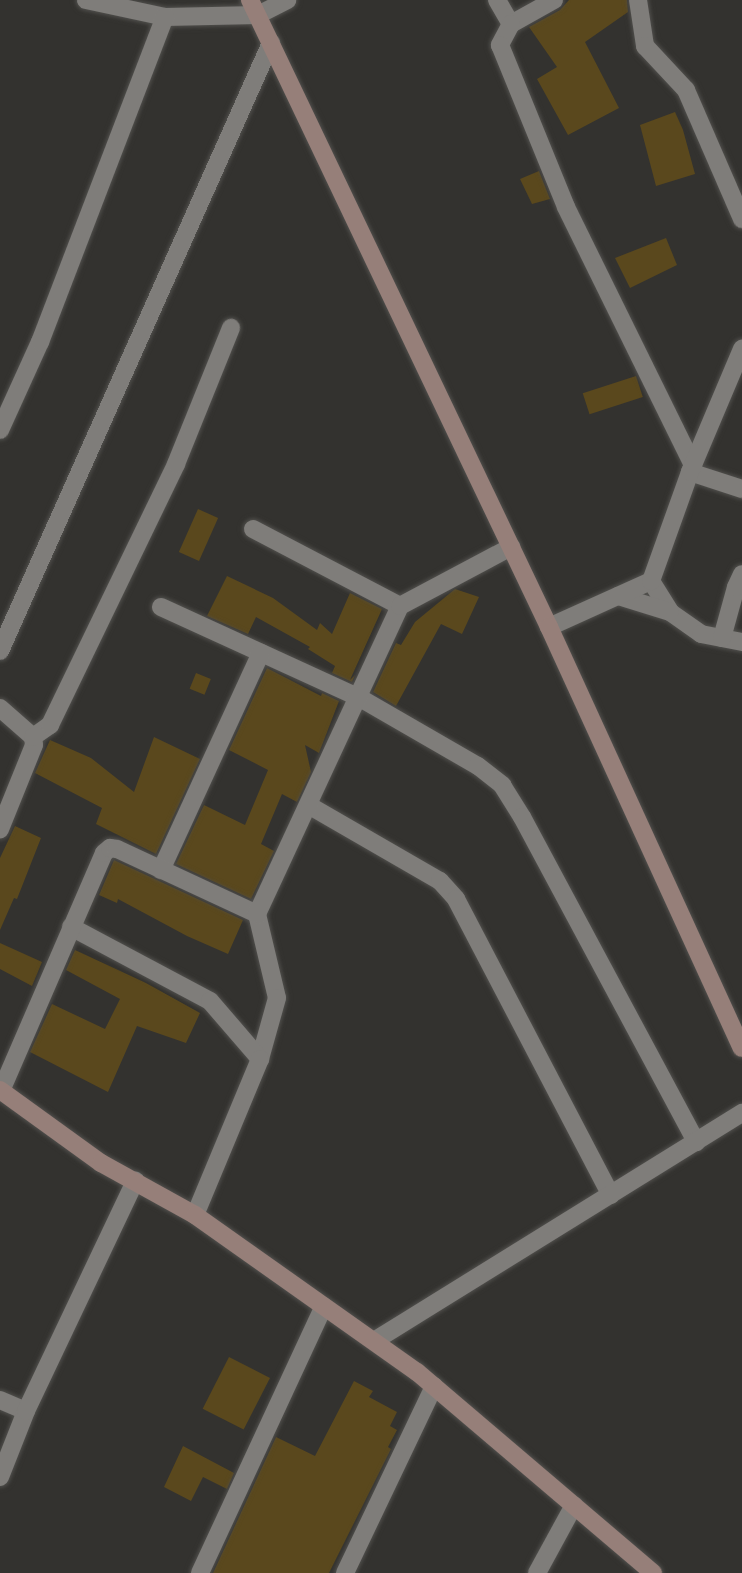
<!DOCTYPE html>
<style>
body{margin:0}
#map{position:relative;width:742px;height:1573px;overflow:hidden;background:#33322f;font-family:"Playfair Display",serif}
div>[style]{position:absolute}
.building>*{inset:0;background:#5a481d;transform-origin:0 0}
.roads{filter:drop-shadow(0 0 2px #51504d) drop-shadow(0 0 2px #51504d)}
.street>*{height:18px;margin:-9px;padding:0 9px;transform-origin:9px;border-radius:9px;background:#7f7d7a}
.secondary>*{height:18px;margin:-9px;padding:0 9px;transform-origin:9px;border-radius:9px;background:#967f79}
span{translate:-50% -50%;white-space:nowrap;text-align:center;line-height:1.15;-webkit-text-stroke:6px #292825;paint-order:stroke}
</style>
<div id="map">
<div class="building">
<i style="clip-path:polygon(569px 0,627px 0,628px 12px,585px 42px,619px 108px,568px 135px,537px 79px,557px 67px,529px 27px,560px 10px)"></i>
<i style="clip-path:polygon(675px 112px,683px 130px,695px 174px,656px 186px,640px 125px)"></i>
<i style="clip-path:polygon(539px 171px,550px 199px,532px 204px,520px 179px)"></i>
<i style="clip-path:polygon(666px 238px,677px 265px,630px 288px,615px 258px)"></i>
<i style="left:636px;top:376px;width:22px;height:56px;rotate:72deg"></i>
<i style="left:198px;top:509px;width:22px;height:47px;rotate:24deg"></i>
<i style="clip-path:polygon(227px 576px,273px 598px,317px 630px,320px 623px,332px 634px,350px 593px,382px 609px,350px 680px,355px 675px,352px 682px,332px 673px,335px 666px,308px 649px,310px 647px,256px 617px,248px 634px,207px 616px)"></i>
<i style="clip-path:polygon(455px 589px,479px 597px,462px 634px,441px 624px,396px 706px,373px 692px,396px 643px,401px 645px,415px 622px)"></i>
<i style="clip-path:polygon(267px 668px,321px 696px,322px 693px,339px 701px,319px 753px,305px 745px,311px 772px,297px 802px,282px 794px,261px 844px,274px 851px,251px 899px,176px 864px,204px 805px,245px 825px,268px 770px,229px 750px)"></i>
<i style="left:196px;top:673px;width:16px;height:17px;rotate:22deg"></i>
<i style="clip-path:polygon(154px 737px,200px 759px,156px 854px,96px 824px,102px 808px,35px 773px,50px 740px,91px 758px,134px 792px)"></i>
<i style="clip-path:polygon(15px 826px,41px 838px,17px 899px,14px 898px,0 930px,0 858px)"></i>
<i style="clip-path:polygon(114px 860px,243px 920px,228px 954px,187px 936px,118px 899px,117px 903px,99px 895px)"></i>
<i style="clip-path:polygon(0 943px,42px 962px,32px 986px,0 969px)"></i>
<i style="clip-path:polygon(75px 950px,146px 983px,200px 1013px,186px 1043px,137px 1026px,108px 1092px,30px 1052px,52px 1004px,105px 1029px,120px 999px,66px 970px)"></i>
<i style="left:229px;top:1357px;width:46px;height:58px;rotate:27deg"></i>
<i style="clip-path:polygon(354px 1381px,373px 1391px,369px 1397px,397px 1412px,390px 1426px,397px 1430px,388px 1447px,391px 1449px,329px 1573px,213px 1573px,276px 1437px,315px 1456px)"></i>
<i style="clip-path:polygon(183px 1446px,234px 1473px,227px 1489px,203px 1477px,191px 1501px,164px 1487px)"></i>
</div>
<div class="roads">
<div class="street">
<i style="left:86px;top:0;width:81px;rotate:12.1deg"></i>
<i style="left:165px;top:17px;width:93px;rotate:-1.2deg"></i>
<i style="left:258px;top:15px;width:33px;rotate:-27deg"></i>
<i style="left:497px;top:0;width:28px;rotate:60deg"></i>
<i style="left:554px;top:0;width:49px;rotate:150.8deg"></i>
<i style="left:511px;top:24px;width:24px;rotate:118deg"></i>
<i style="left:500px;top:45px;width:175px;rotate:67.8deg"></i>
<i style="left:566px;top:207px;width:288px;rotate:63.8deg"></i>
<i style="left:638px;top:0;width:47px;rotate:81.3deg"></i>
<i style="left:645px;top:46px;width:60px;rotate:47deg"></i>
<i style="left:686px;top:90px;width:141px;rotate:66.5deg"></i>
<i style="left:0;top:430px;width:97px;rotate:-65.6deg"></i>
<i style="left:40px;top:342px;width:348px;rotate:-69deg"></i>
<i style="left:690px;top:472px;width:55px;rotate:18.1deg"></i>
<i style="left:253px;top:529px;width:166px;rotate:27.6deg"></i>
<i style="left:651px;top:581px;width:36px;rotate:58deg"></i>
<i style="left:670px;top:612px;width:38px;rotate:35deg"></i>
<i style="left:701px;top:634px;width:42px;rotate:11deg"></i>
<i style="left:618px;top:596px;width:54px;rotate:17.1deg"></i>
<i style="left:161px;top:607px;width:219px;rotate:24.6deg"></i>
<i style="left:360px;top:698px;width:136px;rotate:30deg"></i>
<i style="left:478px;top:766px;width:31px;rotate:38deg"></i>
<i style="left:502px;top:785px;width:38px;rotate:58deg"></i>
<i style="left:522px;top:817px;width:369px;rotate:61.8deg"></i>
<i style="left:549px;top:627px;width:112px;rotate:-24.3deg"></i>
<i style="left:651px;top:581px;width:116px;rotate:-70.3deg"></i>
<i style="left:690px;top:472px;width:134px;rotate:-67.1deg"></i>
<i style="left:722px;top:638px;width:53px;rotate:-74.6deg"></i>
<i style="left:736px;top:587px;width:14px;rotate:-65deg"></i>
<i style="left:0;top:651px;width:666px;rotate:-65.98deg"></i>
<i style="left:0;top:708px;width:44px;rotate:41.3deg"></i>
<i style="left:33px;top:737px;width:8px;rotate:83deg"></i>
<i style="left:34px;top:745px;width:91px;rotate:112deg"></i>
<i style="left:33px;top:737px;width:21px;rotate:-35deg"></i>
<i style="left:50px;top:725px;width:290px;rotate:-64.2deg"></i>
<i style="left:176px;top:464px;width:147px;rotate:-68deg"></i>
<i style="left:310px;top:806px;width:150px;rotate:30deg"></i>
<i style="left:440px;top:881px;width:24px;rotate:48deg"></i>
<i style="left:456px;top:899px;width:334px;rotate:62.4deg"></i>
<i style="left:161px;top:870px;width:239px;rotate:-65.3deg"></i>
<i style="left:257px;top:914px;width:86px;rotate:76.6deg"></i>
<i style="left:277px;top:998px;width:63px;rotate:105.6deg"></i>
<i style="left:71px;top:927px;width:157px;rotate:28deg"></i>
<i style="left:210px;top:1001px;width:77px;rotate:49.2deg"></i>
<i style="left:260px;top:1059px;width:169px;rotate:112.6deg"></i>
<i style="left:1px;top:1091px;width:259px;rotate:-66.6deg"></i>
<i style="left:104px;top:853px;width:8px;rotate:-40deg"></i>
<i style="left:110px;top:848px;width:7px;rotate:8deg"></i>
<i style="left:117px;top:849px;width:154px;rotate:24.9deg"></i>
<i style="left:257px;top:914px;width:340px;rotate:-65.1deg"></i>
<i style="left:400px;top:606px;width:126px;rotate:-28deg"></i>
<i style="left:374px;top:1341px;width:433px;rotate:-31.8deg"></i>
<i style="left:0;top:1400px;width:28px;rotate:23deg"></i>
<i style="left:0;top:1477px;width:71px;rotate:-68.5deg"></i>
<i style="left:26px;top:1411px;width:255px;rotate:-64.6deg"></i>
<i style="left:200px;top:1573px;width:294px;rotate:-65.1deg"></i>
<i style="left:345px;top:1573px;width:207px;rotate:-64.5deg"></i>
<i style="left:537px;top:1573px;width:77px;rotate:-61.4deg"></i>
</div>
<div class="secondary">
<i style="left:250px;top:0;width:695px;rotate:64.5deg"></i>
<i style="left:549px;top:627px;width:463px;rotate:65.4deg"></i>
<i style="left:0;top:1090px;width:125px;rotate:35.9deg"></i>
<i style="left:101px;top:1163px;width:107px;rotate:29deg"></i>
<i style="left:195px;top:1215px;width:272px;rotate:35.3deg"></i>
<i style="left:417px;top:1372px;width:310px;rotate:40.4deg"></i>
</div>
</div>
</div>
